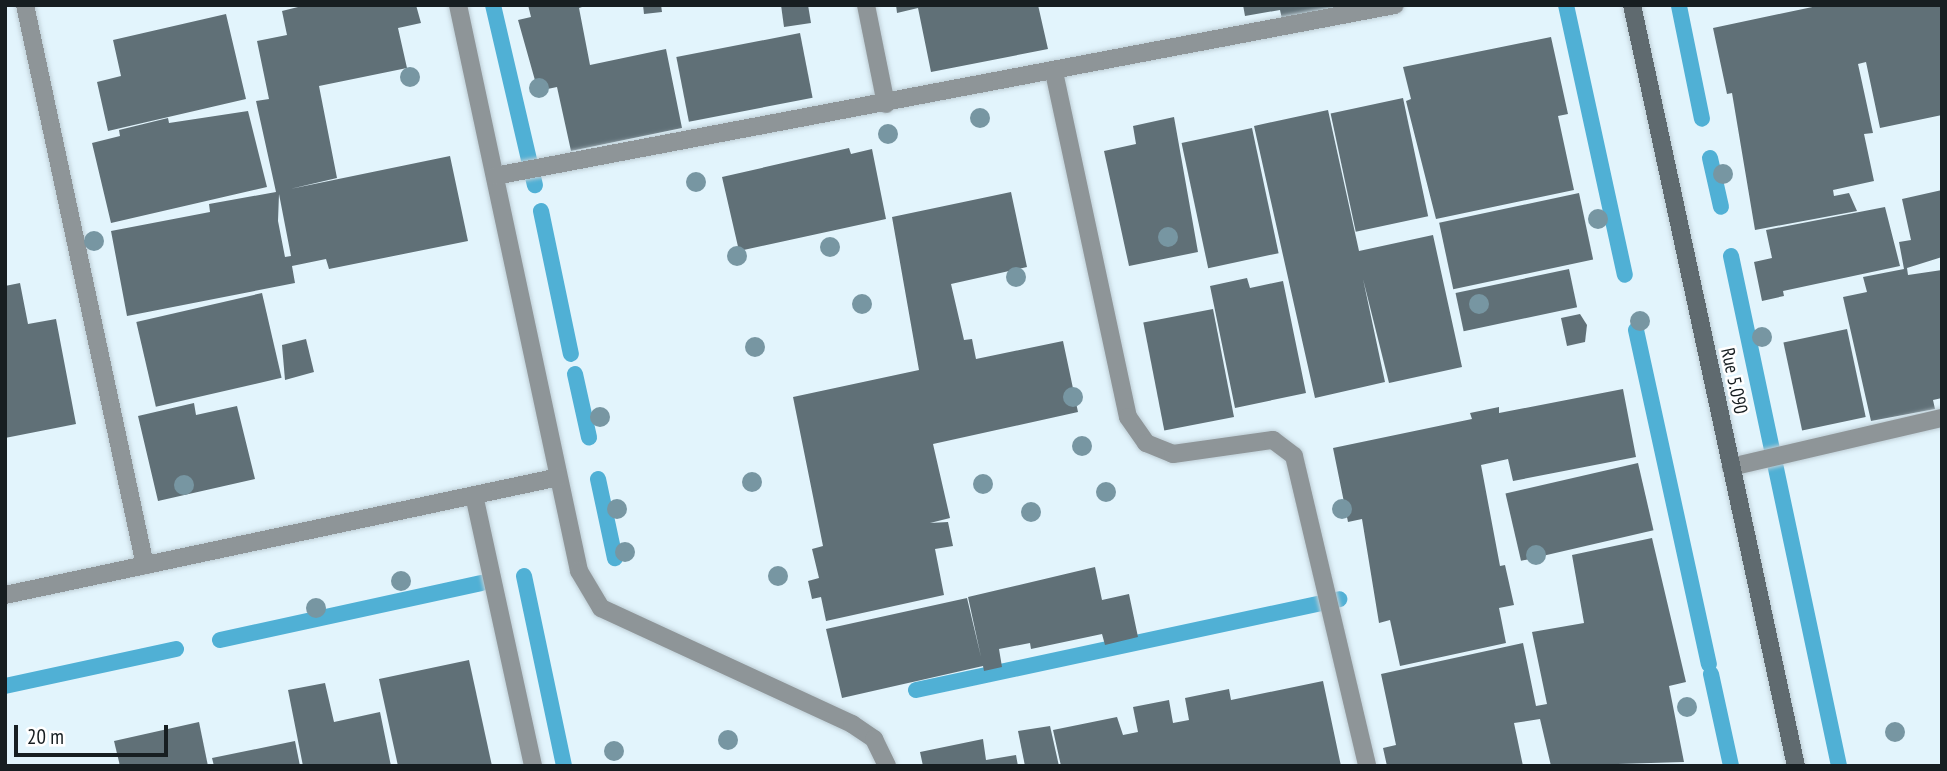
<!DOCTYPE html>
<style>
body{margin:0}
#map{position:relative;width:1947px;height:771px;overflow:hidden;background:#e2f4fc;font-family:"PT Sans Narrow",sans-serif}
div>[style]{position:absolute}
.stream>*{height:16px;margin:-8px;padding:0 8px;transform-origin:8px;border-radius:8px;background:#50b0d5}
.building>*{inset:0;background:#607077;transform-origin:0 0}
.roads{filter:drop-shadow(0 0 2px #bdcdd5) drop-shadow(0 0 2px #bdcdd5)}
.minor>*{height:18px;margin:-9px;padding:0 9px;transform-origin:9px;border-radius:9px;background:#8e9598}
.secondary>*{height:18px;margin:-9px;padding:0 9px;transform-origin:9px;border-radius:9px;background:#5f6a6f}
.trees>*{width:20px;height:20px;margin:-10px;border-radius:50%;background:#7796a2}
span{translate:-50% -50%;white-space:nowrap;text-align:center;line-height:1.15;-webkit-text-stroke:5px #fff;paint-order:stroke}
.street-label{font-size:19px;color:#171e21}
.frame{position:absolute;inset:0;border:7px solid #171e21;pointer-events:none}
.scale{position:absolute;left:14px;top:725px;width:154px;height:32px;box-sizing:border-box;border:4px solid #171e21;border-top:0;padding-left:9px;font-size:21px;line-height:24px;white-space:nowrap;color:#171e21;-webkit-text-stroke:5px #fff;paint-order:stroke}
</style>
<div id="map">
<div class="stream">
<i style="left:493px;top:5px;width:185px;rotate:76.9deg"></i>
<i style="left:1566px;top:5px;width:276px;rotate:77.7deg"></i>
<i style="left:1679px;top:6px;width:115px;rotate:78.5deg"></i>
<i style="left:1710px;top:158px;width:50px;rotate:77.3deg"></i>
<i style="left:541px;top:211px;width:146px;rotate:78.2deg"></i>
<i style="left:1731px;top:256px;width:521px;rotate:78.04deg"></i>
<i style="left:1636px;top:330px;width:342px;rotate:77.7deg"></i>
<i style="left:575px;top:374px;width:65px;rotate:77.5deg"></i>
<i style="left:598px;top:479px;width:81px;rotate:77.9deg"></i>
<i style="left:524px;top:576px;width:194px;rotate:78.1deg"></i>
<i style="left:220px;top:640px;width:267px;rotate:-12.3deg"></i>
<i style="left:1711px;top:674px;width:94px;rotate:77.7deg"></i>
<i style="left:5px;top:686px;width:175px;rotate:-12.2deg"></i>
<i style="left:916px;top:690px;width:433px;rotate:-12.1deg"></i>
</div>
<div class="building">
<i style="clip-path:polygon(evenodd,306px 5px,416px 5px,421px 23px,398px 28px,407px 68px,319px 86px,337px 178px,290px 189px,450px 156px,468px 241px,329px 269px,326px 259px,292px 266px,295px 283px,127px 316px,111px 231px,210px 212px,209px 204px,276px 192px,256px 101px,269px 99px,257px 41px,287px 35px,282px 11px,306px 5px,279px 194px,291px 256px,285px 257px,278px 221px,279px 194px)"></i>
<i style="clip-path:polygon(528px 5px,588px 5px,579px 8px,590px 65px,666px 49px,682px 128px,571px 151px,557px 87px,538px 91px,518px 20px,531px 17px)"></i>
<i style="clip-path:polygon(643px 5px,661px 5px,662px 12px,644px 14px)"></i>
<i style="clip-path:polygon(781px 5px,808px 5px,811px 23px,784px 27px)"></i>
<i style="clip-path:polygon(896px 5px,1038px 5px,1048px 49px,931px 72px,918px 8px,897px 13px)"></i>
<i style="clip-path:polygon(1243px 5px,1337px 5px,1338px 9px,1282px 19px,1280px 10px,1245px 16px)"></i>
<i style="clip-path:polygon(1822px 5px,1942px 5px,1942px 115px,1880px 128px,1866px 62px,1858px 64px,1873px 133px,1864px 134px,1874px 181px,1833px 190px,1834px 196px,1849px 193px,1857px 211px,1755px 230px,1732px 93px,1727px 94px,1713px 28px)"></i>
<i style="clip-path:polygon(226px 14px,246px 99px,108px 131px,97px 82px,121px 76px,113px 40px)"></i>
<i style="left:800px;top:33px;width:66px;height:126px;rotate:79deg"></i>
<i style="clip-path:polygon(1551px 37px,1568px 114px,1558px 116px,1574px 190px,1436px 219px,1406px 101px,1411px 99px,1403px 67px)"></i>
<i style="left:1403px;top:98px;width:121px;height:74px;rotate:78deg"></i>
<i style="clip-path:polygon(1328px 110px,1359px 251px,1433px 235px,1462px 367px,1389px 383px,1363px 279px,1385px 382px,1315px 398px,1254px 126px)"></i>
<i style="clip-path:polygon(248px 111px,267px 187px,111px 223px,92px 143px,120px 136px,119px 130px,168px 118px,169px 123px)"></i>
<i style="clip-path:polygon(1174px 117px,1198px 252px,1129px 266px,1104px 151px,1136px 144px,1133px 126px)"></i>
<i style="left:1252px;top:128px;width:128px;height:72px;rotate:78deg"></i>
<i style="clip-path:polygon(849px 148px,851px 154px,872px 149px,886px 219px,739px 251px,722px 177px)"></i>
<i style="clip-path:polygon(1942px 190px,1942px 257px,1907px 268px,1908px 275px,1942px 270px,1942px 398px,1933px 400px,1935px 409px,1871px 421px,1843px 297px,1867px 292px,1863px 277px,1904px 269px,1899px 242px,1911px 240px,1902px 199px)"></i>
<i style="clip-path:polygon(1011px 192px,1027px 267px,951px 284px,964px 340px,972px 339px,976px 359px,1063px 341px,1078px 412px,933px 444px,950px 518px,930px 523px,948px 522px,953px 546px,935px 549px,944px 595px,826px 621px,821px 597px,812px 599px,808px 581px,819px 578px,812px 549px,823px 546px,793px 397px,919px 370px,892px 217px)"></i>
<i style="left:1579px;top:193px;width:68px;height:143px;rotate:78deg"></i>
<i style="clip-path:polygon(1885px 207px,1900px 266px,1783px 291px,1784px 296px,1762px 301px,1754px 262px,1772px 258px,1766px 230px)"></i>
<i style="left:1569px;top:269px;width:39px;height:116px;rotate:78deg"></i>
<i style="clip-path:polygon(1247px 278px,1250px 288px,1283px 281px,1306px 393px,1235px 408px,1210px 286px)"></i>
<i style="clip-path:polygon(20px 283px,28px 324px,56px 319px,76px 424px,5px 438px,5px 286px)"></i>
<i style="left:262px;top:293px;width:87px;height:129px;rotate:77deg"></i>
<i style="left:1213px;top:309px;width:110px;height:71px;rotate:79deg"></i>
<i style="clip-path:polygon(1580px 314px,1587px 325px,1585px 342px,1567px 346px,1561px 318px)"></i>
<i style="left:1847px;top:329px;width:90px;height:65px;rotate:78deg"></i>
<i style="clip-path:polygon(306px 339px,314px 372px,285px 380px,282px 345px)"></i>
<i style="clip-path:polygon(1623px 389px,1636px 457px,1513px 481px,1508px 459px,1481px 465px,1500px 566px,1505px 565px,1514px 605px,1499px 608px,1506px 643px,1400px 666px,1390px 620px,1379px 623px,1362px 519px,1348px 522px,1333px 448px,1472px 419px,1470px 413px,1499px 407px,1499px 413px)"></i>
<i style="clip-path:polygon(194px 403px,196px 415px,237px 406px,255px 479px,158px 501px,138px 416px)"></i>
<i style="left:1638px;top:463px;width:69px;height:136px;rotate:77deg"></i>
<i style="clip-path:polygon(1652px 538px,1686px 682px,1669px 686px,1684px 762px,1551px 766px,1540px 719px,1514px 723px,1523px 766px,1387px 766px,1383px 748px,1396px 745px,1381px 674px,1523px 643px,1536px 706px,1547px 704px,1532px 632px,1584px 623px,1572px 555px)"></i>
<i style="clip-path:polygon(1095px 567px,1102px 600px,1129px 594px,1138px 637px,1105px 645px,1102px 634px,1031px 649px,1030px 643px,999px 649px,1002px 667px,984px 671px,983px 666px,842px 698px,826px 629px,967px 598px,981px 657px,968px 597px)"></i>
<i style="clip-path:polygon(469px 660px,492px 766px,398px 766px,379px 679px)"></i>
<i style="clip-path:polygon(1323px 681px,1341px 766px,1061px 766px,1053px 730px,1117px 717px,1123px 735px,1138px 732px,1133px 707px,1169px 700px,1173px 723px,1189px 720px,1185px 698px,1229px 689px,1231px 700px)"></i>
<i style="clip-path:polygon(325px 683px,334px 722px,380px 712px,391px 766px,303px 766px,288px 690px)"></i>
<i style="clip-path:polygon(199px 722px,208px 766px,120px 766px,114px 741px)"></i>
<i style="clip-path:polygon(1050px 726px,1059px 766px,1025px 766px,1018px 731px)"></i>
<i style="clip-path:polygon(983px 739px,986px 760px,1016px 755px,1018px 766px,923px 766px,920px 752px)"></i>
<i style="clip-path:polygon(295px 741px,300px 766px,214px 766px,212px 758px)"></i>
</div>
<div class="roads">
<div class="minor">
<i style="left:25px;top:5px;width:573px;rotate:77.91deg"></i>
<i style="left:458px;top:5px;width:579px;rotate:77.93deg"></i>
<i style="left:579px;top:571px;width:43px;rotate:59.3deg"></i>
<i style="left:601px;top:608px;width:277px;rotate:24.8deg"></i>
<i style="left:852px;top:724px;width:27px;rotate:34deg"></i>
<i style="left:874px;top:739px;width:30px;rotate:64deg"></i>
<i style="left:866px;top:5px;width:101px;rotate:78.6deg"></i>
<i style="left:1054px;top:72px;width:353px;rotate:77.9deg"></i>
<i style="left:1128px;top:417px;width:32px;rotate:55deg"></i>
<i style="left:1146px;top:443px;width:29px;rotate:22deg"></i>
<i style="left:1173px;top:454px;width:101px;rotate:-8deg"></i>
<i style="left:1273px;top:440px;width:26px;rotate:37deg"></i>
<i style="left:1294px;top:456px;width:318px;rotate:76.7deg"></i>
<i style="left:495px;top:176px;width:916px;rotate:-10.76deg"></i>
<i style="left:1731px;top:467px;width:217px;rotate:-13.1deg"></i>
<i style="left:474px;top:495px;width:277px;rotate:77.7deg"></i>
<i style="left:5px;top:595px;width:566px;rotate:-12.02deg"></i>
</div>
<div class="secondary">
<i style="left:1632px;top:5px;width:778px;rotate:77.84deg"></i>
</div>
</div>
<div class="trees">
<i style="left:410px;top:77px"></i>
<i style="left:539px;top:88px"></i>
<i style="left:980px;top:118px"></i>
<i style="left:888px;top:134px"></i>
<i style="left:1723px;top:174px"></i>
<i style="left:696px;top:182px"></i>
<i style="left:1598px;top:219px"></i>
<i style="left:1168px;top:237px"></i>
<i style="left:94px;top:241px"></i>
<i style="left:830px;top:247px"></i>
<i style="left:737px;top:256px"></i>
<i style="left:1016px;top:277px"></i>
<i style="left:862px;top:304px"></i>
<i style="left:1479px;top:304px"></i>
<i style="left:1640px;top:321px"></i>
<i style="left:1762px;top:337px"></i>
<i style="left:755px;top:347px"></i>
<i style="left:1073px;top:397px"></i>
<i style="left:600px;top:417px"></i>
<i style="left:1082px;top:446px"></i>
<i style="left:752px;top:482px"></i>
<i style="left:983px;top:484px"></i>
<i style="left:184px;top:485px"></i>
<i style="left:1106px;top:492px"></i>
<i style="left:617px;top:509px"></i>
<i style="left:1342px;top:509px"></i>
<i style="left:1031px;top:512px"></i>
<i style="left:625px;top:552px"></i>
<i style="left:1536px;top:555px"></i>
<i style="left:778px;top:576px"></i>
<i style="left:401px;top:581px"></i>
<i style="left:316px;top:608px"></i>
<i style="left:1687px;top:707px"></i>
<i style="left:1895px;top:732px"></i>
<i style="left:728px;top:740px"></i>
<i style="left:614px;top:751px"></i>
</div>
<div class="street-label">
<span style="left:1734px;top:381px;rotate:78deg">Rue 5.090</span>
</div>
<div class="frame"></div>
<div class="scale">20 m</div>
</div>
